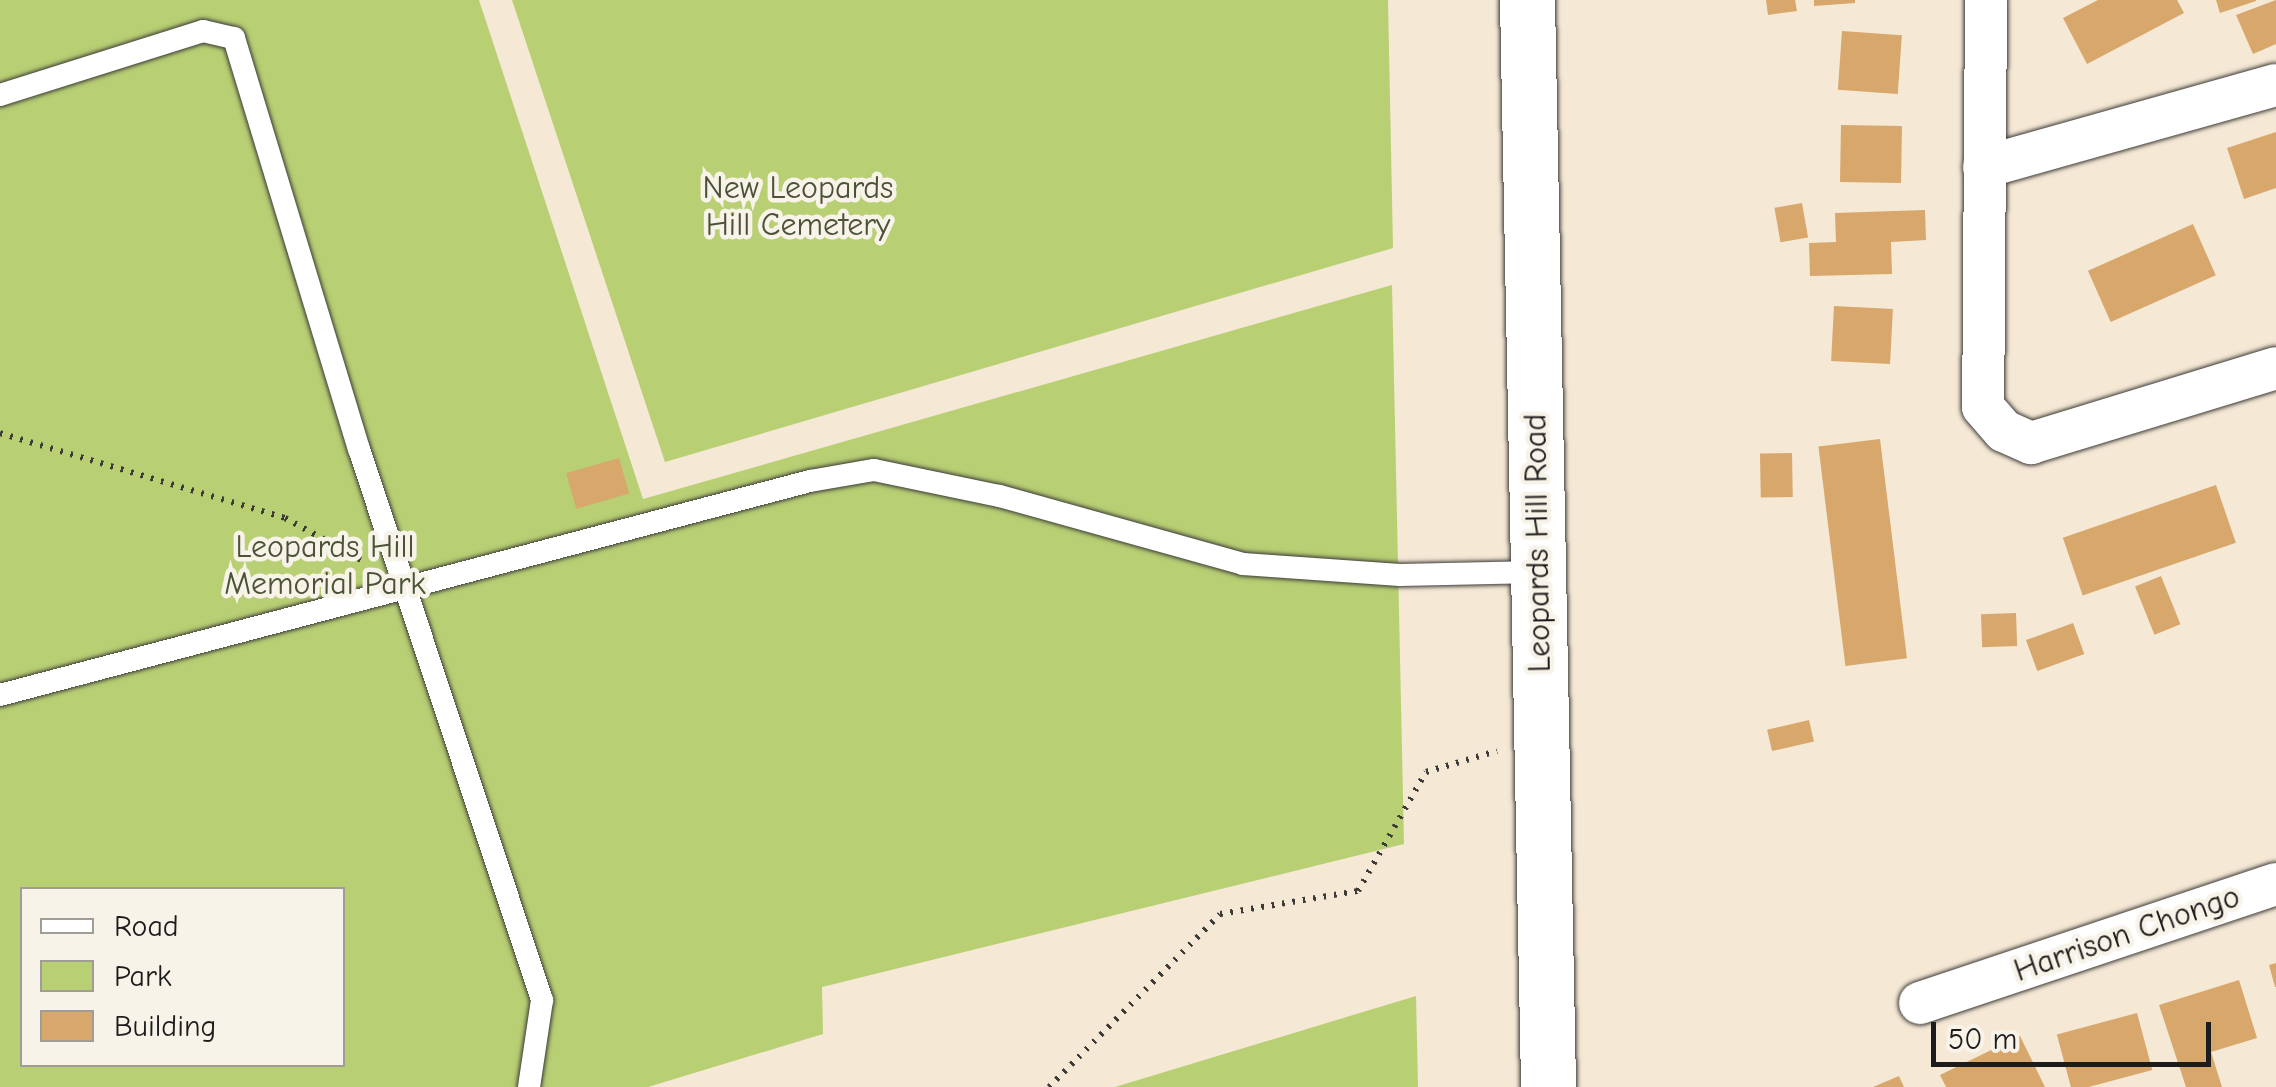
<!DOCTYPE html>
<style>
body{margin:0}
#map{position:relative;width:2276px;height:1087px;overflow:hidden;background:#f5e8d5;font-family:"Comic Neue",sans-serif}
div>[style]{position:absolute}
.green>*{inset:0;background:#b8cf74}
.building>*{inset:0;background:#d8a76c;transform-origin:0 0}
.path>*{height:6px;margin-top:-3px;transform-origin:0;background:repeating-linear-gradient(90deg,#3d3b38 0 2.5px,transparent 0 10.5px)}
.roads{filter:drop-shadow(0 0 2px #3d3b38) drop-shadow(0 0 2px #3d3b38)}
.lane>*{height:22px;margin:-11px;padding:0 11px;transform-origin:11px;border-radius:11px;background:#fff}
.street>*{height:42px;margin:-21px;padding:0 21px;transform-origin:21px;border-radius:21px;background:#fff}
.secondary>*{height:55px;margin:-27.5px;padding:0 27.5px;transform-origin:27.5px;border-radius:27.5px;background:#fff}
span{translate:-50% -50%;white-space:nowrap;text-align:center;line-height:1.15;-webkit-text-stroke:9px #f7f3e8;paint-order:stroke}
.park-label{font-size:32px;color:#4b5236}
.street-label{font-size:32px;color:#1c1c1c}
.legend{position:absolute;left:20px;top:887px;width:325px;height:180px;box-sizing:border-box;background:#f7f3e8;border:2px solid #9f9d96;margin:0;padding:12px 18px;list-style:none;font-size:30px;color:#1c1c1c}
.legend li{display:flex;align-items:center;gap:20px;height:50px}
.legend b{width:50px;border:2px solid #9f9d96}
.scale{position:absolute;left:1931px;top:1022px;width:280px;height:45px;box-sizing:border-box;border:5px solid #1c1c1c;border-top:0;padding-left:12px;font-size:30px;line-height:35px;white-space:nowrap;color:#1c1c1c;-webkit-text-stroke:8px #f7f3e8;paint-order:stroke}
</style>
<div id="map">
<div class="green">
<i style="clip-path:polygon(evenodd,0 0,479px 0,643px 499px,1392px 285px,1404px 844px,822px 987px,823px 1034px,648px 1087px,0 1087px,0 0,22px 890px,342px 890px,342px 1064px,22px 1064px,22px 890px)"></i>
<i style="clip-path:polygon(512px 0,1388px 0,1393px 248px,665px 462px)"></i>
<i style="clip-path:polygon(1416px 996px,1418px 1087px,1115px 1087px)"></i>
</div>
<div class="building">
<i style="clip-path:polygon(1766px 0,1795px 0,1797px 11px,1768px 15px)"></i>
<i style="clip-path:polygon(1814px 0,1855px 0,1855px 3px,1814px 6px)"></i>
<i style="clip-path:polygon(2098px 0,2177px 0,2184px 13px,2087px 64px,2063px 18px)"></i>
<i style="clip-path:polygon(2216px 0,2256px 0,2256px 1px,2220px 13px)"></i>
<i style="clip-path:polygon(2276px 0,2276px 44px,2253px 54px,2236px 15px)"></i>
<i style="left:1842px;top:31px;width:60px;height:59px;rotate:4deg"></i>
<i style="left:1841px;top:125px;width:61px;height:57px;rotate:1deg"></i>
<i style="clip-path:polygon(2276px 132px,2276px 188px,2244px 199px,2227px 148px)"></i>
<i style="left:1802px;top:203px;width:35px;height:28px;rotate:80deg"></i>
<i style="clip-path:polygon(1925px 210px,1926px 240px,1891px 242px,1892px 274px,1810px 276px,1809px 243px,1836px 242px,1835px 213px)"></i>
<i style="left:2193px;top:224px;width:56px;height:115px;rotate:66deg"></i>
<i style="left:1834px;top:306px;width:59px;height:55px;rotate:3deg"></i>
<i style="left:1880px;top:439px;width:221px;height:62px;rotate:83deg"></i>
<i style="left:1792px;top:453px;width:44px;height:32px;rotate:89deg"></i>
<i style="left:619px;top:458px;width:37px;height:55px;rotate:74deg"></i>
<i style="left:2216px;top:485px;width:61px;height:162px;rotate:71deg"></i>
<i style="left:2161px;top:576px;width:52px;height:28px;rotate:68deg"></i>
<i style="left:2016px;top:613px;width:33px;height:35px;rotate:88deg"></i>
<i style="left:2073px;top:623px;width:33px;height:50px;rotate:70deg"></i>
<i style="left:1809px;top:720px;width:22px;height:43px;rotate:77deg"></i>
<i style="clip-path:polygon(2276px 963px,2276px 987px,2275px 987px,2269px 965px)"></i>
<i style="clip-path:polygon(2239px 980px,2257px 1038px,2211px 1052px,2222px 1087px,2186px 1087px,2159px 1005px)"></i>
<i style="left:2137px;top:1013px;width:59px;height:83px;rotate:75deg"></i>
<i style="clip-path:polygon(2020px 1036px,2045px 1087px,1946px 1087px,1940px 1075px)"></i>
<i style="clip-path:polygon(1899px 1076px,1904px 1087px,1873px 1087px)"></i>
</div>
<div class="path">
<i style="left:0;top:433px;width:297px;rotate:16.6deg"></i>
<i style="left:285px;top:518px;width:94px;rotate:28.8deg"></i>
<i style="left:1049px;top:1087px;width:243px;rotate:-45.3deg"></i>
<i style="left:1220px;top:914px;width:140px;rotate:-9.5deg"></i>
<i style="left:1358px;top:891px;width:137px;rotate:-60.3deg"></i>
<i style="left:1426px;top:772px;width:74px;rotate:-16.5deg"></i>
</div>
<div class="roads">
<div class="lane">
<i style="left:0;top:95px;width:213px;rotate:-17.5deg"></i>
<i style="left:203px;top:31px;width:32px;rotate:13deg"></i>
<i style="left:234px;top:38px;width:430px;rotate:73.1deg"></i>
<i style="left:359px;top:449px;width:581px;rotate:71.63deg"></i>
<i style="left:542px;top:1000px;width:88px;rotate:98.5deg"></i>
<i style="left:0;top:695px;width:838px;rotate:-14.8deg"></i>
<i style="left:810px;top:481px;width:65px;rotate:-9.8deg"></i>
<i style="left:874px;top:470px;width:129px;rotate:11.7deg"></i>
<i style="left:1000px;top:496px;width:252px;rotate:15.6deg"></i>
<i style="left:1243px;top:564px;width:157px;rotate:4deg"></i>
<i style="left:1400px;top:575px;width:138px;rotate:-1.2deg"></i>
</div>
<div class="street">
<i style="left:1986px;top:0;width:407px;rotate:90.4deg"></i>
<i style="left:1983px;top:407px;width:32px;rotate:49deg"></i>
<i style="left:2004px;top:431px;width:30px;rotate:24deg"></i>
<i style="left:2031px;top:443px;width:256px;rotate:-17deg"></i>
<i style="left:1984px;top:167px;width:303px;rotate:-15.7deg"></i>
<i style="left:1920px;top:1003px;width:375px;rotate:-18.5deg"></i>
</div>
<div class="secondary">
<i style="left:1527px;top:0;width:1087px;rotate:88.89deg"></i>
</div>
</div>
<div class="park-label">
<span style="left:798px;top:207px">New Leopards<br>Hill Cemetery</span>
<span style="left:325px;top:566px">Leopards Hill<br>Memorial Park</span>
</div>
<div class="street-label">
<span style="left:1538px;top:543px;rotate:-91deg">Leopards Hill Road</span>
<span style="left:2127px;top:934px;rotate:-19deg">Harrison Chongo</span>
</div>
<ul class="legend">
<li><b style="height:12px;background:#fff"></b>Road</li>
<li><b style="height:28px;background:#b8cf74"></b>Park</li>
<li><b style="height:28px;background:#d8a76c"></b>Building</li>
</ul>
<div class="scale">50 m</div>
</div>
